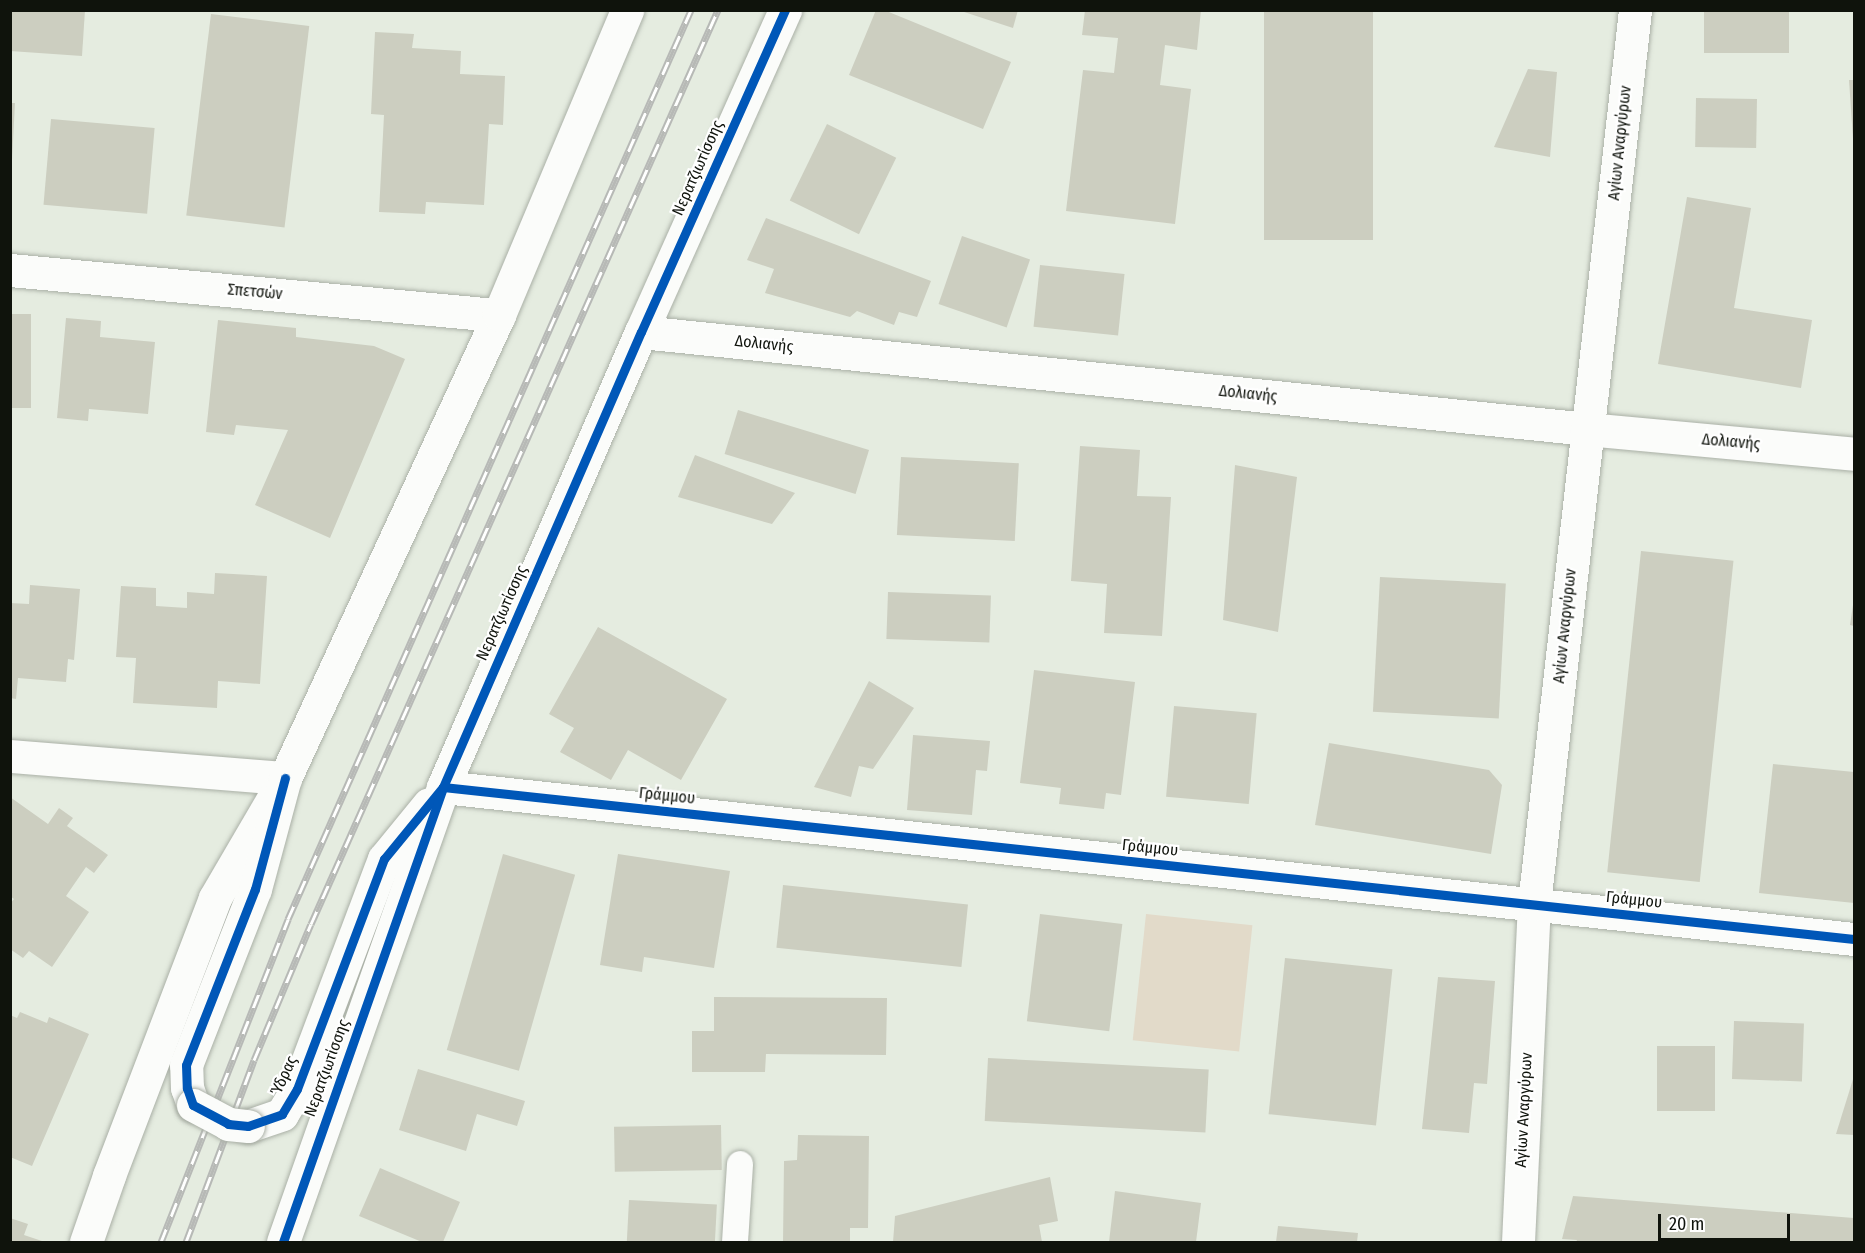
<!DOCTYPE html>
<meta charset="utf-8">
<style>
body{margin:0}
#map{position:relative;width:1865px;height:1253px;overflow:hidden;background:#e5ece0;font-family:"Fira Sans Condensed",sans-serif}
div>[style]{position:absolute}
.green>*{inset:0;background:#e2dac9;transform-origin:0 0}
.building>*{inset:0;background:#cccec0;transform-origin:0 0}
.roads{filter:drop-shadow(0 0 2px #aab0a6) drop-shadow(0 0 2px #aab0a6)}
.service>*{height:26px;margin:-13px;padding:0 13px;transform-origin:13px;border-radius:13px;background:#fbfcfa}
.minor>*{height:33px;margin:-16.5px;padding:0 16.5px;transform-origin:16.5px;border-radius:16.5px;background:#fbfcfa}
.tertiary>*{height:33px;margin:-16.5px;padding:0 16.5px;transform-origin:16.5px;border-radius:16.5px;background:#fbfcfa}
.rail>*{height:7px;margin-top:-3.5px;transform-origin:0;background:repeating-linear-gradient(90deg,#fff 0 14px,#b7b9b6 0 28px);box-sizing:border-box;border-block:2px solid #b7b9b6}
.bridges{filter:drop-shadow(0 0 2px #aab0a6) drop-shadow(0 0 2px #aab0a6)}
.tertiary-bridge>*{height:33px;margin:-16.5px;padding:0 16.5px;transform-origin:16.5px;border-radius:16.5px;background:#fbfcfa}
.cycleway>*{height:9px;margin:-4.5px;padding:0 4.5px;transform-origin:4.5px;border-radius:4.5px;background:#0057b8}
span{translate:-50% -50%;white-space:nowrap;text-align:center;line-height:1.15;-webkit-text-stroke:4.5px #fff;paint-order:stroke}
.street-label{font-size:16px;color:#0f130c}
.frame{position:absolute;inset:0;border:12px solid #0f130c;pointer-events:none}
.scale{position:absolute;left:1658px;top:1214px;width:132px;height:27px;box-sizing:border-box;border:3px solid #0f130c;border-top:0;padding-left:8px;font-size:18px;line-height:21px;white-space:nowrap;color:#0f130c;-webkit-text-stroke:4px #fff;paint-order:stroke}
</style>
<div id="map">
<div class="green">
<i style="left:1146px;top:914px;width:107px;height:127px;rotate:6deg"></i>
</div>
<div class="building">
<i style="clip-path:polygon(10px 10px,85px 10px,82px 56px,10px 51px)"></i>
<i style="clip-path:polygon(876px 10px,884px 10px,1011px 62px,983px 129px,849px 75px)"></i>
<i style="clip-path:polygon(958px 10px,1018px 10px,1013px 28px)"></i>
<i style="clip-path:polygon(1085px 10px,1201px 10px,1197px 50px,1165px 45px,1160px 85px,1191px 89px,1175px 224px,1066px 211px,1083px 70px,1114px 73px,1118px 38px,1082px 35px)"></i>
<i style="left:1264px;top:10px;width:109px;height:230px"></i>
<i style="left:1704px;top:10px;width:85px;height:43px"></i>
<i style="left:211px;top:14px;width:99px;height:203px;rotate:7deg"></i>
<i style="clip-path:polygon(375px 32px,414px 34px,412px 48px,461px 51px,460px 74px,505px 76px,503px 125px,489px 124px,484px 205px,426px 202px,425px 214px,379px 212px,384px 115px,371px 114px)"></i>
<i style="clip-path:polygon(1528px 69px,1557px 72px,1550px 157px,1494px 147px)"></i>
<i style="clip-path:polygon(1849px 80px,1854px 80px,1854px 139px,1853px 139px)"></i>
<i style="left:1696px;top:98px;width:61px;height:49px;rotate:1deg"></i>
<i style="clip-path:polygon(10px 103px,15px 103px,12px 160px,10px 159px)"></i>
<i style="left:51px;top:119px;width:104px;height:86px;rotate:5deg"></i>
<i style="left:827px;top:124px;width:77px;height:85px;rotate:26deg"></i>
<i style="clip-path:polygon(1687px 197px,1751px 208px,1734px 308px,1812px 320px,1801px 388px,1658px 364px)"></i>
<i style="clip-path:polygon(766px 218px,931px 281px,917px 317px,899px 312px,894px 325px,857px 311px,850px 317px,765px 293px,774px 269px,747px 260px)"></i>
<i style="left:962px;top:236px;width:72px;height:72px;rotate:19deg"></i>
<i style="left:1040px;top:265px;width:85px;height:62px;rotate:6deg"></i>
<i style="left:10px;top:314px;width:21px;height:94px"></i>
<i style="clip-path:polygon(66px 318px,101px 321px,100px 337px,155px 342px,148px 414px,89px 409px,88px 421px,57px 418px)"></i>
<i style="clip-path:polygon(218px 320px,296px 328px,296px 337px,374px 346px,405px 359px,330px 538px,255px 505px,288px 430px,236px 425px,234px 435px,206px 432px)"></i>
<i style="left:738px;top:410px;width:137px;height:46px;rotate:17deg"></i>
<i style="clip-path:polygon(1080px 446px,1140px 450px,1137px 496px,1171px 497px,1162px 636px,1104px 633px,1107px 584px,1071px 581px)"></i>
<i style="clip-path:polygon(695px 455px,795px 493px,772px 524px,678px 497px)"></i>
<i style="left:901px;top:457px;width:118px;height:78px;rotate:3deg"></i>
<i style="clip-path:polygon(1235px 465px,1297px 477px,1278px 632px,1223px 620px)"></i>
<i style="left:1641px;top:551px;width:93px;height:323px;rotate:6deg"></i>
<i style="clip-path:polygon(215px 573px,267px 576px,260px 684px,218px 681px,217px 708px,133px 703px,136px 658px,116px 657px,121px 586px,156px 588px,156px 606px,187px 608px,187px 592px,214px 594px)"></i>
<i style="left:1380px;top:577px;width:126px;height:135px;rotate:3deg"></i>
<i style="clip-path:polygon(30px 585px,80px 589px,74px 660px,68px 659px,66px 682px,18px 678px,16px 699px,10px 698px,10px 603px,29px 604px)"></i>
<i style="left:888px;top:592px;width:103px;height:47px;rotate:2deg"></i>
<i style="clip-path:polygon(1853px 605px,1854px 605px,1854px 626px,1850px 625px)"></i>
<i style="clip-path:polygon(598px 627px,727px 699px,681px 780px,628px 750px,611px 780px,560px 752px,574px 728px,549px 714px)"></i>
<i style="clip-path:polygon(1034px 670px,1135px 682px,1121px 795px,1106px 793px,1104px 809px,1059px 804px,1061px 788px,1020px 783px)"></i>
<i style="clip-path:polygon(869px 681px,914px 708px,873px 769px,859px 766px,851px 797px,814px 787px)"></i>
<i style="left:1174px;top:706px;width:83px;height:91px;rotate:5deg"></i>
<i style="clip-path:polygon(913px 735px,990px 741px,987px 771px,976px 770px,972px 815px,907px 810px)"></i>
<i style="clip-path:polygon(1329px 743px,1489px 770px,1502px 785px,1491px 854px,1315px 825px)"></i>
<i style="clip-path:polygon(1773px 764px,1854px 772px,1854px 903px,1759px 893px)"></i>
<i style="clip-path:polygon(10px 797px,48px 824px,59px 808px,73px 818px,67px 826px,108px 855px,94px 873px,86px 867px,66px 896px,89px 912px,52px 967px,29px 951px,23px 958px,10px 949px,10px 904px,14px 899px,10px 896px)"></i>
<i style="left:503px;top:854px;width:75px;height:204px;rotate:16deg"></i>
<i style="clip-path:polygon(618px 854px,730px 871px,714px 968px,644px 957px,642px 972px,600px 965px)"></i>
<i style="left:783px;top:885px;width:186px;height:63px;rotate:6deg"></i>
<i style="left:1040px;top:914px;width:83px;height:108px;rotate:7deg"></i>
<i style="left:1285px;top:958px;width:108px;height:157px;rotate:6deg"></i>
<i style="clip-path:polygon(1438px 977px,1495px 981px,1487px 1084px,1474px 1083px,1469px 1133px,1422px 1129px)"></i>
<i style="clip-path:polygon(714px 997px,887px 998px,886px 1055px,766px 1054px,765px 1072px,692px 1072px,692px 1031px,714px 1031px)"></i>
<i style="clip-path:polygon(20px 1012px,47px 1023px,49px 1017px,89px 1034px,32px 1166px,10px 1157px,10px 1015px,17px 1018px)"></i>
<i style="left:1734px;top:1021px;width:70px;height:58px;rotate:2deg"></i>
<i style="left:1657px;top:1046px;width:58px;height:65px"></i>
<i style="left:988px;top:1058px;width:221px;height:63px;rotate:3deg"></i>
<i style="clip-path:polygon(418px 1069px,525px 1101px,517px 1126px,477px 1114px,466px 1151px,399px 1130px)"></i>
<i style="clip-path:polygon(1854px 1076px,1854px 1135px,1836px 1134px)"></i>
<i style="left:721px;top:1125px;width:45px;height:107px;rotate:89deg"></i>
<i style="clip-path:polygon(798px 1135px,869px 1136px,868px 1228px,850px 1228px,850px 1242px,783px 1242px,784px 1161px,797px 1160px)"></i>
<i style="clip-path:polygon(380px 1168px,460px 1202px,443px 1242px,422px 1242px,359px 1216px)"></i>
<i style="clip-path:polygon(1050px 1177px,1058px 1221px,1039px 1225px,1042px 1242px,893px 1242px,895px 1216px)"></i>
<i style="clip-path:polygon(1115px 1191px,1201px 1203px,1196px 1242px,1109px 1242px)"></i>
<i style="clip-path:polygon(1573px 1196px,1854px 1218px,1854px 1242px,1576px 1242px,1577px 1240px,1562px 1239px)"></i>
<i style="left:629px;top:1200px;width:88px;height:42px;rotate:3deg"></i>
<i style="clip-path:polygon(10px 1218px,28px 1224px,24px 1235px,45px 1242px,10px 1242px)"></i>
<i style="clip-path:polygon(1278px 1226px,1358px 1233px,1357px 1242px,1276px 1242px)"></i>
</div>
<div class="roads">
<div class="service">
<i style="left:735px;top:1242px;width:78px;rotate:-86.3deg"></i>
</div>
<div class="minor">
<i style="left:10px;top:270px;width:491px;rotate:5.3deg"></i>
<i style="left:641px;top:332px;width:951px;rotate:5.85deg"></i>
<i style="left:1587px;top:429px;width:268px;rotate:5.3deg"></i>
<i style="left:10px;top:756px;width:276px;rotate:4.6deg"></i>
<i style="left:285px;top:778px;width:139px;rotate:120.3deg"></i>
<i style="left:215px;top:898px;width:298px;rotate:110.9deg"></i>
<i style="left:109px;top:1176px;width:70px;rotate:109.2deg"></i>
<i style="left:443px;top:787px;width:1419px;rotate:6.15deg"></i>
<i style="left:1518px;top:1242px;width:338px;rotate:-87.3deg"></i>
<i style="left:1534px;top:904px;width:900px;rotate:-83.55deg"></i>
</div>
<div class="tertiary">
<i style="left:193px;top:1105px;width:18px;rotate:-109deg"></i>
<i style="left:187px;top:1088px;width:23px;rotate:-92deg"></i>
<i style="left:186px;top:1065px;width:189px;rotate:-68.6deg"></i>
<i style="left:255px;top:889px;width:115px;rotate:-74.9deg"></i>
<i style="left:285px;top:778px;width:510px;rotate:-65.19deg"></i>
<i style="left:499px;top:315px;width:331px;rotate:-67.2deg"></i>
<i style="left:248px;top:1126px;width:36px;rotate:-19deg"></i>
<i style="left:282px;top:1114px;width:29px;rotate:-59deg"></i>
<i style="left:297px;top:1089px;width:246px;rotate:-69.3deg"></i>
<i style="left:384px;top:859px;width:71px;rotate:-50.7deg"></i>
<i style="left:283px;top:1242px;width:482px;rotate:-70.6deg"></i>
<i style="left:443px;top:787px;width:496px;rotate:-66.5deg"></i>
<i style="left:641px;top:332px;width:353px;rotate:-65.9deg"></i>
</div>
</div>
<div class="rail">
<i style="left:161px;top:1242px;width:347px;rotate:-68.5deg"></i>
<i style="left:288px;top:919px;width:994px;rotate:-66.09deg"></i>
<i style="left:186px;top:1242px;width:194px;rotate:-69.5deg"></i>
<i style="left:254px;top:1060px;width:147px;rotate:-67.3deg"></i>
<i style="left:311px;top:924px;width:1001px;rotate:-66deg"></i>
</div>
<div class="bridges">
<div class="tertiary-bridge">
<i style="left:193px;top:1105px;width:40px;rotate:28deg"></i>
<i style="left:228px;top:1124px;width:20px;rotate:6deg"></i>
</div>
</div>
<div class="cycleway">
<i style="left:285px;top:778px;width:115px;rotate:105.1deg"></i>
<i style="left:255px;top:889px;width:189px;rotate:111.4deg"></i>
<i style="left:186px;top:1065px;width:23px;rotate:88deg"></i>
<i style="left:187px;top:1088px;width:18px;rotate:71deg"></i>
<i style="left:193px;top:1105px;width:40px;rotate:28deg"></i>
<i style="left:228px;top:1124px;width:20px;rotate:6deg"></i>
<i style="left:248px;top:1126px;width:36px;rotate:-19deg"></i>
<i style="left:282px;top:1114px;width:29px;rotate:-59deg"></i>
<i style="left:297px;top:1089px;width:246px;rotate:-69.3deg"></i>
<i style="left:384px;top:859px;width:93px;rotate:-50.7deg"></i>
<i style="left:443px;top:787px;width:1419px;rotate:6.15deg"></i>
<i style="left:283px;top:1242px;width:482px;rotate:-70.6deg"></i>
<i style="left:443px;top:787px;width:496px;rotate:-66.5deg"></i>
<i style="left:641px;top:332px;width:353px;rotate:-65.9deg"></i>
</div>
<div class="street-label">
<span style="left:1620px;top:143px;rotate:-84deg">Αγίων Αναργύρων</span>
<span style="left:698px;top:168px;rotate:-66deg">Νερατζιωτίσσης</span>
<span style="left:255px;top:292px;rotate:5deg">Σπετσών</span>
<span style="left:764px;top:344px;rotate:6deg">Δολιανής</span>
<span style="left:1248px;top:394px;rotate:6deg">Δολιανής</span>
<span style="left:1731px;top:442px;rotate:5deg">Δολιανής</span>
<span style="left:502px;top:613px;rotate:-66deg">Νερατζιωτίσσης</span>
<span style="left:1565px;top:626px;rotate:-84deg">Αγίων Αναργύρων</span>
<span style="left:667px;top:796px;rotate:6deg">Γράμμου</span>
<span style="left:1150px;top:848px;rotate:6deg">Γράμμου</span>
<span style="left:1634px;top:900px;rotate:6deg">Γράμμου</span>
<span style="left:327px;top:1068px;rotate:-70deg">Νερατζιωτίσσης</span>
<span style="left:284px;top:1076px;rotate:-65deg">Ύδρας</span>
<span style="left:1524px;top:1110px;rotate:-87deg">Αγίων Αναργύρων</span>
</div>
<div class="frame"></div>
<div class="scale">20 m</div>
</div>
